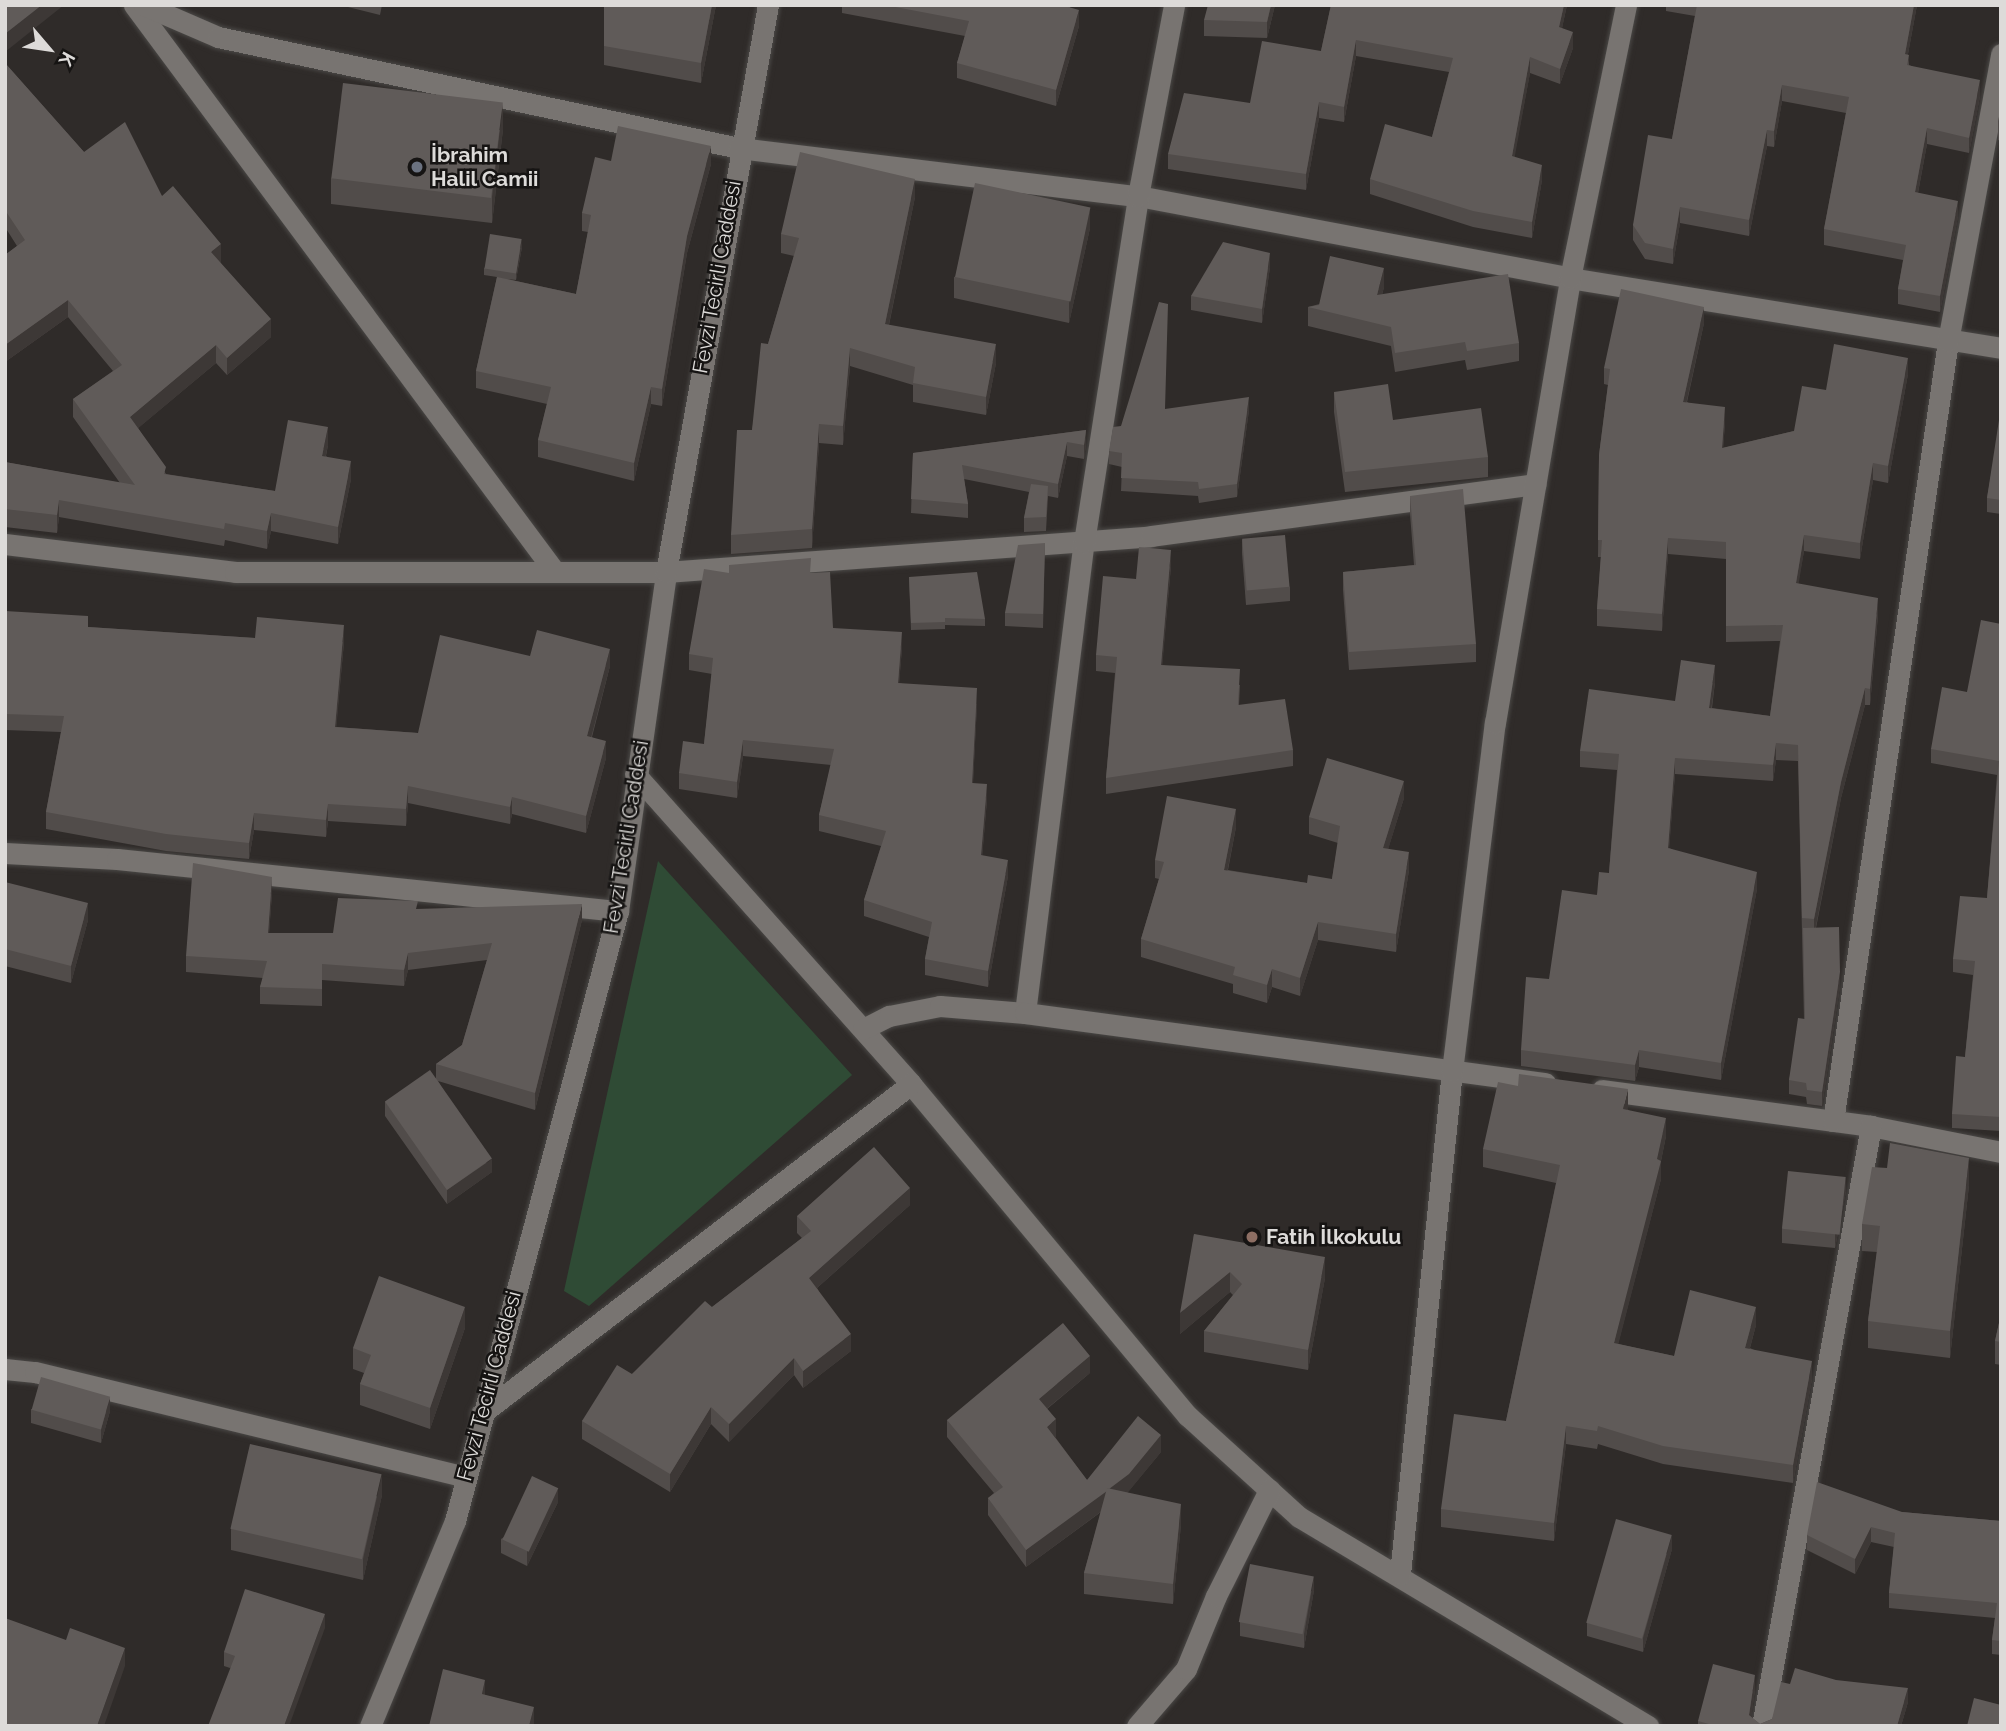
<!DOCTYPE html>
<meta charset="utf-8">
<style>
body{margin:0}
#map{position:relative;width:2006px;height:1731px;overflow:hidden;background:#2f2b29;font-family:Raleway,sans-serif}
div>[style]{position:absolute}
.green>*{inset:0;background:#2f4b35}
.roads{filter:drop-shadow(0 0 2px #4a4846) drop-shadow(0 0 2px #4a4846)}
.minor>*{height:21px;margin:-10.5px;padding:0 10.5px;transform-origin:10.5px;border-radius:10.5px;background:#787471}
.wall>*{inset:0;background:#514c4a}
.shaded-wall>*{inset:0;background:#3d3836}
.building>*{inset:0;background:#605b59;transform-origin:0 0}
.dots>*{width:19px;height:19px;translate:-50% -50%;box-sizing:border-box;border:4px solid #161413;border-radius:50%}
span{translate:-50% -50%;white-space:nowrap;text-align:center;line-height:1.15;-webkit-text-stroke:5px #161413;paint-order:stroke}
.poi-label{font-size:21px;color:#dddbd9;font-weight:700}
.left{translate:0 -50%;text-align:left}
.street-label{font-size:21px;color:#dddbd9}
.frame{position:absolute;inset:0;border:7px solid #dddbd9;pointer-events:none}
.north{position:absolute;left:14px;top:14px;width:70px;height:70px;-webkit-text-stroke:5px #161413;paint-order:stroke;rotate:119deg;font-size:19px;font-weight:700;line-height:28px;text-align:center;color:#dddbd9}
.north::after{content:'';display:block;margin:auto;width:24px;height:32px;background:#dddbd9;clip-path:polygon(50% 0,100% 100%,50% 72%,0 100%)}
</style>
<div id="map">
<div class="green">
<i style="clip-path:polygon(658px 861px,852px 1075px,589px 1306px,564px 1291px)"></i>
</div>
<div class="roads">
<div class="minor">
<i style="left:134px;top:5px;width:706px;rotate:53.41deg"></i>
<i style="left:144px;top:5px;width:81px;rotate:23.4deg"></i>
<i style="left:218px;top:37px;width:533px;rotate:12.03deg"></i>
<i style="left:739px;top:148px;width:402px;rotate:6.9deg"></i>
<i style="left:1138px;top:196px;width:440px;rotate:10.7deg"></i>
<i style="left:1570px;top:278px;width:437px;rotate:9.2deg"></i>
<i style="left:5px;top:544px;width:232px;rotate:6.9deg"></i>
<i style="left:235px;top:572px;width:431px"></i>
<i style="left:666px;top:572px;width:486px;rotate:-4.2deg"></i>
<i style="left:1151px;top:536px;width:388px;rotate:-7.7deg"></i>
<i style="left:635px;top:774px;width:415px;rotate:48.3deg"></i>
<i style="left:911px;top:1084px;width:432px;rotate:50.2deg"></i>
<i style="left:1188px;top:1416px;width:150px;rotate:42.3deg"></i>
<i style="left:1299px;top:1517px;width:407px;rotate:30.9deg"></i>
<i style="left:5px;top:853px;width:112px;rotate:3.1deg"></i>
<i style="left:117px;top:859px;width:504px;rotate:5.93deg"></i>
<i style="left:1025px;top:1013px;width:475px;rotate:-82.9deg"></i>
<i style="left:1084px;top:542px;width:350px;rotate:-81.1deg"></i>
<i style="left:1138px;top:196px;width:194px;rotate:-79.3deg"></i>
<i style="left:863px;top:1029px;width:29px;rotate:-27deg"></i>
<i style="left:889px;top:1016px;width:52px;rotate:-11.1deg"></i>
<i style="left:940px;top:1006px;width:85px;rotate:4.7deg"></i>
<i style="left:1025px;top:1013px;width:525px;rotate:7.67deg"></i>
<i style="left:1602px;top:1090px;width:271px;rotate:7.6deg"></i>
<i style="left:1871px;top:1126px;width:133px;rotate:11.3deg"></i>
<i style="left:1833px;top:1121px;width:788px;rotate:-81.61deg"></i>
<i style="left:1948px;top:341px;width:292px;rotate:-79.5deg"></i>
<i style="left:5px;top:1369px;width:30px;rotate:6deg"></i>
<i style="left:35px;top:1372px;width:443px;rotate:13.7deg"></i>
<i style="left:481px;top:1414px;width:542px;rotate:-37.5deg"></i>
<i style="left:1400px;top:1574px;width:506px;rotate:-84.1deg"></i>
<i style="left:1452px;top:1071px;width:351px;rotate:-83deg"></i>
<i style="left:1495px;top:723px;width:451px;rotate:-80.4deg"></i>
<i style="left:1570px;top:278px;width:279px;rotate:-78.4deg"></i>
<i style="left:370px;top:1726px;width:222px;rotate:-67.5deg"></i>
<i style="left:455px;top:1521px;width:631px;rotate:-75.04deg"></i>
<i style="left:618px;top:911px;width:342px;rotate:-81.9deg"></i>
<i style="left:666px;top:572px;width:576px;rotate:-79.8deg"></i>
<i style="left:1137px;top:1726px;width:75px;rotate:-49.3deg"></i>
<i style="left:1186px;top:1669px;width:79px;rotate:-67.7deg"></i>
<i style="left:1216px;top:1596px;width:119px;rotate:-63.4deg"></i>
<i style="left:1762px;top:1726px;width:610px;rotate:-79.7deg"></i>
</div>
</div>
<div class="wall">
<i style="clip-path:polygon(340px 5px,382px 5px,380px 15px)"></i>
<i style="clip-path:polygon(604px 5px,716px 5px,701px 83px,604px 65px)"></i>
<i style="clip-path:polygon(842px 5px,1070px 5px,1070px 8px,1079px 26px,1056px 106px,957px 78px,957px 63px,965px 36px,842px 13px)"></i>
<i style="clip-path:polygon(1275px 5px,1267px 38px,1204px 36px,1204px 20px)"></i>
<i style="clip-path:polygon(1331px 5px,1567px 5px,1562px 28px,1573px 48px,1560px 84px,1530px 73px,1514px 157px,1542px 180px,1532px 238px,1473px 227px,1370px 194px,1370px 179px,1432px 137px,1449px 72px,1356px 56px,1344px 122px,1319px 118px,1306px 190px,1168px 169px,1168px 154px,1250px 103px,1321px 51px)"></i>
<i style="clip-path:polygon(1666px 5px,1917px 5px,1908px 54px,1909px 65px,1980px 96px,1969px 153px,1927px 144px,1918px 193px,1958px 216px,1940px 312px,1898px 304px,1898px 289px,1903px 260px,1824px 245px,1824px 229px,1846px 113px,1782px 101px,1774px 147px,1767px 146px,1749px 236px,1680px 223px,1673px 264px,1645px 259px,1633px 240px,1633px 225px,1672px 139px,1695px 16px,1666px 11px)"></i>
<i style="clip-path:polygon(5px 63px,84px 152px,162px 196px,221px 261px,220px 262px,271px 337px,227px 375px,216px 363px,138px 428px,166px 474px,275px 491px,328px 445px,326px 456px,351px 479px,338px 544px,271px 531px,267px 549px,225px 540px,224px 546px,59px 517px,57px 533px,5px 527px,5px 462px,120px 483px,73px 417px,73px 399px,113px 371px,68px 317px,5px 362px,5px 255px,17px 246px,5px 227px)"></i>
<i style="clip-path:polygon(2001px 108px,2001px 141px,1998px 140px,1998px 121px)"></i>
<i style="clip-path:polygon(503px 129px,492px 223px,331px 204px,331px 178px)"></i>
<i style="clip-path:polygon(611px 161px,711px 164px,687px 253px,662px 406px,651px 404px,634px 481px,538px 457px,538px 440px,547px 404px,476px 388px,476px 371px,497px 277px,484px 275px,484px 268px,522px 247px,516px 280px,507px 279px,576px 294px,588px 232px,582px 231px,582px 213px)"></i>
<i style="clip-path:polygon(915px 197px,889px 325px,996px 363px,986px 415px,913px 402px,913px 385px,850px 366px,843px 445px,819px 443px,812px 548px,731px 554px,731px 535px,752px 430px,768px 344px,794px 256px,781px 253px,781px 234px)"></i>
<i style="clip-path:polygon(1090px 228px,1069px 323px,954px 298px,954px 277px)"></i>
<i style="clip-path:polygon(1270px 267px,1262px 323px,1191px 310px,1191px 296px)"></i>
<i style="clip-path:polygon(1384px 287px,1382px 295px,1519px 343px,1519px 361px,1467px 370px,1465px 360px,1395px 372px,1391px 346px,1308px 326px,1308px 307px)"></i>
<i style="clip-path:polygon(1704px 323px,1687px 402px,1725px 423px,1723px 448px,1794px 431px,1826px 390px,1908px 374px,1888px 483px,1873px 480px,1860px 559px,1804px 551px,1798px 584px,1878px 615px,1870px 705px,1865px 705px,1841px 798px,1816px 928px,1840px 986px,1822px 1106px,1807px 1104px,1806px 1097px,1789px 1094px,1789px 1080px,1804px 1019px,1798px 761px,1776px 760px,1773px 781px,1675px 774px,1669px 848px,1757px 889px,1721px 1080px,1639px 1067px,1635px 1081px,1521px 1066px,1521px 1050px,1549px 979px,1609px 873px,1617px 770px,1580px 767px,1580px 751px,1675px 701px,1715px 682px,1712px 708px,1770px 716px,1780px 641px,1726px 642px,1726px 559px,1668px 554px,1662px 631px,1597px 626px,1597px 609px,1601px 557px,1598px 557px,1599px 455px,1608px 385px,1604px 384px,1604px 368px)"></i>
<i style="clip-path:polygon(1334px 392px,1393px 420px,1488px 457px,1488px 477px,1345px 492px,1334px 412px)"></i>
<i style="clip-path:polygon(1165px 409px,1249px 410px,1237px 497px,1199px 503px,1198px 496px,1121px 491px,1122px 467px,1109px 464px,1109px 451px,1121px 426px)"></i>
<i style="clip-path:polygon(2001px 420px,2001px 514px,1987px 512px,1987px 498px)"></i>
<i style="clip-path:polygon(1086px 430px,1086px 444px,1084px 459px,1067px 456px,1058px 498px,1048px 496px,1046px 531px,1024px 532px,1024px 518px,1029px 492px,964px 479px,968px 504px,968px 518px,911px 513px,913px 453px)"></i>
<i style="clip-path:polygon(1410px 496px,1476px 644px,1476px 662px,1349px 670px,1343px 590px,1343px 572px,1414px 565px,1410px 514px)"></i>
<i style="clip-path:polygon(1242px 539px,1290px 587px,1290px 601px,1246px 605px,1242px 553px)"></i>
<i style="clip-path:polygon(1045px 543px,1043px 628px,1005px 626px,1005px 613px)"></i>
<i style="clip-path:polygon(1171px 566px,1162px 665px,1240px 685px,1239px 705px,1293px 750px,1293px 766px,1106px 794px,1106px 778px,1115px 673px,1096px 671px,1096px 655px,1136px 579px)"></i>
<i style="clip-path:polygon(729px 573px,811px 573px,833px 628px,902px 648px,899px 683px,977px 704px,973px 783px,987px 800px,982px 856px,1008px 876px,988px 987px,925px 975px,925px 959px,929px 937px,864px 916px,864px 900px,881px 846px,819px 831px,819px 815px,831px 765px,743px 756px,737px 798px,679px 789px,679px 773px,704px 744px,712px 674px,689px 670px,689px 654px)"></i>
<i style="clip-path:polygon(909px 577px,985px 619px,985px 626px,945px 625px,945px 629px,911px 630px)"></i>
<i style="clip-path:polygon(5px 611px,88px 627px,255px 638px,344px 642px,336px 727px,418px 733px,530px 656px,610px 666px,592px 737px,606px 758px,586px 833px,512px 814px,510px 824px,408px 803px,406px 826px,328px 821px,326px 837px,254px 830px,249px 859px,166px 851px,46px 829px,46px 812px,61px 732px,5px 730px)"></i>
<i style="clip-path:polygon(2001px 624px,2001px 1131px,1952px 1128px,1952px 1114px,1965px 1057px,1973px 975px,1953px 972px,1953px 959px,1987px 898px,1997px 775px,1931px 763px,1931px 749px,1967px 692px)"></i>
<i style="clip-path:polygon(1404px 798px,1388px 849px,1409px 870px,1396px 952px,1318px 940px,1300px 996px,1272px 987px,1267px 1003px,1233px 993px,1233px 984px,1141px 957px,1141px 939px,1159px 879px,1155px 878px,1155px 860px,1236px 827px,1228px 870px,1307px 883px,1332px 879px,1338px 843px,1309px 834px,1309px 817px)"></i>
<i style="clip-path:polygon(5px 882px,88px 920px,71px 983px,5px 966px)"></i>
<i style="clip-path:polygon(272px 893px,269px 933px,333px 933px,418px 909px,582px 920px,535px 1110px,438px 1081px,492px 1172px,447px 1204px,385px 1116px,385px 1102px,436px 1078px,436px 1064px,462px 1045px,487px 960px,408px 970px,404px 986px,322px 980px,322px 1006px,260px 1004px,260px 987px,263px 978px,186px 972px,186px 956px)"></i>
<i style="clip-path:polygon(1628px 1107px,1627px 1109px,1666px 1136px,1661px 1161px,1661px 1179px,1618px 1344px,1674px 1356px,1756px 1325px,1750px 1348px,1812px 1379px,1793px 1483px,1663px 1464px,1598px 1444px,1597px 1449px,1566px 1444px,1554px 1541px,1441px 1527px,1441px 1509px,1506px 1421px,1556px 1183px,1483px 1167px,1483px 1149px)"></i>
<i style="clip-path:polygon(1969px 1185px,1950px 1358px,1868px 1348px,1868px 1321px,1877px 1252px,1862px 1251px,1862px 1224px)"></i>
<i style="clip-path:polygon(1846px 1191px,1835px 1248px,1782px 1243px,1782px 1229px)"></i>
<i style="clip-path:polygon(910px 1205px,817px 1288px,851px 1351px,803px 1388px,794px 1375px,729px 1442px,711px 1424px,670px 1492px,582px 1439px,582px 1421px,632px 1374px,712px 1307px,802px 1238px,797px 1233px,797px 1216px)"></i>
<i style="clip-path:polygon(1194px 1234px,1325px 1278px,1308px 1370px,1204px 1352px,1204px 1331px,1233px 1295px,1230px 1292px,1180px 1334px)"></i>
<i style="clip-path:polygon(2001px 1314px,2001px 1365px,1995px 1364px,1995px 1341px)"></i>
<i style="clip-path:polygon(465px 1328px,430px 1429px,360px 1405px,360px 1384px,364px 1373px,353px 1369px,353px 1348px)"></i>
<i style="clip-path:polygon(1090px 1373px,1047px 1409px,1056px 1436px,1055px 1437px,1087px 1480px,1161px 1452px,1127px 1493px,1181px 1525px,1173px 1604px,1084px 1594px,1084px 1573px,1101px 1512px,1026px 1567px,988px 1515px,988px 1498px,994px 1493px,947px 1437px,947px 1420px)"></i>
<i style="clip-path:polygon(31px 1409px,110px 1411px,101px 1443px,31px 1423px)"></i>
<i style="clip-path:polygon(382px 1495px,363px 1580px,231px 1550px,231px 1529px)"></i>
<i style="clip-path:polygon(558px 1502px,527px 1566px,501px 1553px,501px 1539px)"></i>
<i style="clip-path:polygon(1902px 1512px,2001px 1521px,2001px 1655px,1992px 1654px,1992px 1640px,1995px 1618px,1889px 1608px,1889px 1593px,1894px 1547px,1871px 1542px,1855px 1574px,1807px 1550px,1807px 1535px)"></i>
<i style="clip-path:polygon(1672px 1549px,1643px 1652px,1587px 1636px,1587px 1623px)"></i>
<i style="clip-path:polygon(1314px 1590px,1304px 1648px,1240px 1636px,1240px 1622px)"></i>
<i style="clip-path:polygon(325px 1628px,230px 1668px,224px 1666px,224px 1652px)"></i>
<i style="clip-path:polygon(1790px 1684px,1908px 1702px,1901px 1726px,1698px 1726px,1698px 1721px,1755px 1690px,1751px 1717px,1760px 1724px,1772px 1719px)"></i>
</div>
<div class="shaded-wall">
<i style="clip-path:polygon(42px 5px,64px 5px,5px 52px,5px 34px)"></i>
<i style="clip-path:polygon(712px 5px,716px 5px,701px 83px,701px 63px)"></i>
<i style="clip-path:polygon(1271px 5px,1275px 5px,1267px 38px,1267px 22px)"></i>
<i style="clip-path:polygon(1564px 5px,1567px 5px,1559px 42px,1559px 27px)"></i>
<i style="clip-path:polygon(1914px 5px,1917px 5px,1905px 70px,1905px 54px)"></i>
<i style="clip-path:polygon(1079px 10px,1079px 26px,1056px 106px,1056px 90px)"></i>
<i style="clip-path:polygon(1573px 32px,1573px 48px,1560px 84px,1560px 69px)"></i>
<i style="clip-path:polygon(1356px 40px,1356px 56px,1344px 122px,1344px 107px)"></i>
<i style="clip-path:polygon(1530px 57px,1530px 73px,1512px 172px,1512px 156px)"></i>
<i style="clip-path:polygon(1980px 80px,1980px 96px,1969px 153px,1969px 138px)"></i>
<i style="clip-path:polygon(1782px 85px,1782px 101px,1774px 147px,1774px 131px)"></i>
<i style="clip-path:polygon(1319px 102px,1319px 118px,1306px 190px,1306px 174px)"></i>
<i style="clip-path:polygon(503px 103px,503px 129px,492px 223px,492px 197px)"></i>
<i style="clip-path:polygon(1927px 128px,1927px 144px,1915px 208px,1915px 192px)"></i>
<i style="clip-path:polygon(1767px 130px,1767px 146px,1749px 236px,1749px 220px)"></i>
<i style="clip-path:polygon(711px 146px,711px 164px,687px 253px,662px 406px,662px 389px,687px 236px)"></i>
<i style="clip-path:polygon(1542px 165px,1542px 180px,1532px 238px,1532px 222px)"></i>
<i style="clip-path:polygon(915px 179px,915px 197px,885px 343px,885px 324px)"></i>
<i style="clip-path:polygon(1958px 201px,1958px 216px,1940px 312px,1940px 296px)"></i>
<i style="clip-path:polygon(1680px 207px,1680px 223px,1673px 264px,1673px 249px)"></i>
<i style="clip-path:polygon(1090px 208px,1090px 228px,1069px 323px,1069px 303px)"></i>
<i style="clip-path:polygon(522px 239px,522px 247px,516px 280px,516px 273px)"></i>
<i style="clip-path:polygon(221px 244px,221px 261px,211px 270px,211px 252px)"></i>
<i style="clip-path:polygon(1270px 253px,1270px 267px,1262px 323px,1262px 309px)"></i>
<i style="clip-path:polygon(1384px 268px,1384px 287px,1377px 314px,1377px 295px)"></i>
<i style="clip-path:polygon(68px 300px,68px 317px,5px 362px,5px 345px)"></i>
<i style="clip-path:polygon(1704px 307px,1704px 323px,1683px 418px,1683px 402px)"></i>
<i style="clip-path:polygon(271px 319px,271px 337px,227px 375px,227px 358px)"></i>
<i style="clip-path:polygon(996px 344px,996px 363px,986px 415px,986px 397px)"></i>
<i style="clip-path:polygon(216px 345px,216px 363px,130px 435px,130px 417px)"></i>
<i style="clip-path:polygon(850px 348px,850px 366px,843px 445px,843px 426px)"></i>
<i style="clip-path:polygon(1908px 358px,1908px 374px,1888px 483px,1888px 466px)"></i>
<i style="clip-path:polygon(651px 387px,651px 404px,634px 481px,634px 463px)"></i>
<i style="clip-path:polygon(1249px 397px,1249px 410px,1237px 497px,1237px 484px)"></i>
<i style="clip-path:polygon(1725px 407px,1725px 423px,1722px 465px,1722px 448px)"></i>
<i style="clip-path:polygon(819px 424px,819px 443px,812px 548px,812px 529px)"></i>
<i style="clip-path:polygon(328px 427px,328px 445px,322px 473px,322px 456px)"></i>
<i style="clip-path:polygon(1086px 430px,1086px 444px,1084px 459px,1084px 445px)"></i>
<i style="clip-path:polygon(1067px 442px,1067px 456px,1058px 498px,1058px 484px)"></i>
<i style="clip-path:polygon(351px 461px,351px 479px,338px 544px,338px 527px)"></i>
<i style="clip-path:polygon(1873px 463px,1873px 480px,1860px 559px,1860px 543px)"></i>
<i style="clip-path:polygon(59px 500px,59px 517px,57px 533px,57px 515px)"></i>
<i style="clip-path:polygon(271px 513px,271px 531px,267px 549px,267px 531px)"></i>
<i style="clip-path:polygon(1804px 535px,1804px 551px,1796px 600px,1796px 583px)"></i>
<i style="clip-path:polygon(1668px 538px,1668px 554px,1662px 631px,1662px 614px)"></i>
<i style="clip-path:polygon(1171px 550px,1171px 566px,1161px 681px,1161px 665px)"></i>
<i style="clip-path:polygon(1878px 598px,1878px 615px,1870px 705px,1870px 689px)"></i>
<i style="clip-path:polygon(344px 625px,344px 642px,335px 743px,335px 727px)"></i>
<i style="clip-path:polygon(902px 632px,902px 648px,898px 699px,898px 683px)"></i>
<i style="clip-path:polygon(610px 649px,610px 666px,587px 753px,587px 736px)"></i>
<i style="clip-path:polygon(1715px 665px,1715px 682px,1709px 724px,1709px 708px)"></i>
<i style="clip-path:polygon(977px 688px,977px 704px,972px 799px,972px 783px)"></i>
<i style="clip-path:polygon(1865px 688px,1865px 705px,1841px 798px,1814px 936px,1814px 919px,1841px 782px)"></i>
<i style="clip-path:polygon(743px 740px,743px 756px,737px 798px,737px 782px)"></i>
<i style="clip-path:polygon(606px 741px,606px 758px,586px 833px,586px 816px)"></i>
<i style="clip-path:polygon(1776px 743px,1776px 760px,1773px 781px,1773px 765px)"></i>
<i style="clip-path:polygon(1675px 758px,1675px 774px,1668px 864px,1668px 848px)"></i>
<i style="clip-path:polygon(1404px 781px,1404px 798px,1383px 866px,1383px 848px)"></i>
<i style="clip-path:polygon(987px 784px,987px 800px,981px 871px,981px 855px)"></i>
<i style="clip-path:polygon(408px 786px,408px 803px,406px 826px,406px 809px)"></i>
<i style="clip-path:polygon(512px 797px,512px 814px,510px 824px,510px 807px)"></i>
<i style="clip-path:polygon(328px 804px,328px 821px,326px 837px,326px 820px)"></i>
<i style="clip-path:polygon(1236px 809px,1236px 827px,1224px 888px,1224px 870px)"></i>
<i style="clip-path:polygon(254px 813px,254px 830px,249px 859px,249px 843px)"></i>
<i style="clip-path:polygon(1409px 852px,1409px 870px,1396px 952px,1396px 934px)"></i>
<i style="clip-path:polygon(1008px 860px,1008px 876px,988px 987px,988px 971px)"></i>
<i style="clip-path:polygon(1757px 872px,1757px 889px,1721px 1080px,1721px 1063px)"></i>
<i style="clip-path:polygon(272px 877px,272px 893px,268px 950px,268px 933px)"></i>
<i style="clip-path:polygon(88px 903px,88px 920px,71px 983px,71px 966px)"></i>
<i style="clip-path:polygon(582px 904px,582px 920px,535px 1110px,535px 1093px)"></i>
<i style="clip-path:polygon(1318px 922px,1318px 940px,1300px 996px,1300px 978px)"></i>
<i style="clip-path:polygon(408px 953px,408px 970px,404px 986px,404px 970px)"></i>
<i style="clip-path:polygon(1272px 969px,1272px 987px,1267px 1003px,1267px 985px)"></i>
<i style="clip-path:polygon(1840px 972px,1840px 986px,1822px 1106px,1822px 1092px)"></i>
<i style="clip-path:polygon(1639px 1050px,1639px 1067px,1635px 1081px,1635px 1065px)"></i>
<i style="clip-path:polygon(1628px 1089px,1628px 1107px,1623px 1127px,1623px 1109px)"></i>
<i style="clip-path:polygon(1666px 1118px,1666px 1136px,1661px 1161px,1661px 1179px,1614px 1361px,1614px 1343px)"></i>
<i style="clip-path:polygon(1969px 1158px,1969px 1185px,1950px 1358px,1950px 1331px)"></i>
<i style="clip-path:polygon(492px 1159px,492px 1172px,447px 1204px,447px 1190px)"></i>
<i style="clip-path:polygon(1846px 1177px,1846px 1191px,1835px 1248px,1835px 1234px)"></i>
<i style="clip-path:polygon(910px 1188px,910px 1205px,809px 1295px,809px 1278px)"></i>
<i style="clip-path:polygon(1325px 1257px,1325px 1278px,1308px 1370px,1308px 1350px)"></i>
<i style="clip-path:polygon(1230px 1272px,1230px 1292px,1180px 1334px,1180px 1313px)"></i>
<i style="clip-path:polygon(465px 1307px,465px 1328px,430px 1429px,430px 1408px)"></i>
<i style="clip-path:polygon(1756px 1307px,1756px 1325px,1745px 1366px,1745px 1348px)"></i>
<i style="clip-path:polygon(851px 1334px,851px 1351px,803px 1388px,803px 1371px)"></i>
<i style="clip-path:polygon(1090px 1356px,1090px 1373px,1039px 1415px,1039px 1399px)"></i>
<i style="clip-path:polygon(794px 1358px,794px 1375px,729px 1442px,729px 1424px)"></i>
<i style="clip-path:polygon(1812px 1361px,1812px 1379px,1793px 1483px,1793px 1465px)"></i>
<i style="clip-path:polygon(110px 1397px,110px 1411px,101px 1443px,101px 1430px)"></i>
<i style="clip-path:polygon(711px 1407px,711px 1424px,670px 1492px,670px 1474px)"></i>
<i style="clip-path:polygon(1056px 1419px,1056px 1436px,1047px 1444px,1047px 1427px)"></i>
<i style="clip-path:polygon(1566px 1426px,1566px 1444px,1554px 1541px,1554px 1523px)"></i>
<i style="clip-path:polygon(1161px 1435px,1161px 1452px,1129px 1491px,1026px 1567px,1026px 1550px)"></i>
<i style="clip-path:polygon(382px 1474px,382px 1495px,363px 1580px,363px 1559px)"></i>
<i style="clip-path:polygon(558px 1488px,558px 1502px,527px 1566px,527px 1552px)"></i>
<i style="clip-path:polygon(1181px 1504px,1181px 1525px,1173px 1604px,1173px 1584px)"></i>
<i style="clip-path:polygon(1871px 1527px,1871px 1542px,1855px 1574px,1855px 1559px)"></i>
<i style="clip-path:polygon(1672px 1535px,1672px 1549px,1643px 1652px,1643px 1638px)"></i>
<i style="clip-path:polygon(1314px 1576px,1314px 1590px,1304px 1648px,1304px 1634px)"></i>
<i style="clip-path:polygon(325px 1614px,325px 1628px,289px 1726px,284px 1726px)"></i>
<i style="clip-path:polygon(125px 1648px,125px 1666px,104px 1726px,97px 1726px)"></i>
<i style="clip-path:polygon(1755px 1675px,1755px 1690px,1750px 1726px,1749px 1715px)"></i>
<i style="clip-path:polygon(485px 1680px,485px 1699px,482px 1694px)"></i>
<i style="clip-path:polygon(1908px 1688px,1908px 1702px,1901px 1726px,1897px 1726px)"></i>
<i style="clip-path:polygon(534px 1707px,534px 1726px,529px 1726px)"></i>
</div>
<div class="building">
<i style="clip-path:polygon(5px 5px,42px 5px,5px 34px)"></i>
<i style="clip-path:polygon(604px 5px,712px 5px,701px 63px,604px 46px)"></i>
<i style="clip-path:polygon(885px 5px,1066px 5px,1065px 6px,1079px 10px,1056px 90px,957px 63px,969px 21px)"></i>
<i style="clip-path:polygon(1208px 5px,1271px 5px,1267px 22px,1204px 20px)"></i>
<i style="clip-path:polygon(1331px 5px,1564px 5px,1559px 27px,1573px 32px,1560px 69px,1530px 57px,1512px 156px,1542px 165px,1532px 222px,1473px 211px,1370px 179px,1385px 124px,1432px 137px,1453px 58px,1356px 40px,1344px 107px,1319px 102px,1306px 174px,1168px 154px,1184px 93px,1250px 103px,1262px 41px,1321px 51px)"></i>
<i style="clip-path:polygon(1697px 5px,1914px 5px,1905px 54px,1909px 55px,1907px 65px,1980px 80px,1969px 138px,1927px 128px,1915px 192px,1958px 201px,1940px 296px,1898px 289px,1906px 245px,1824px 229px,1849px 97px,1782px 85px,1774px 131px,1767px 130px,1749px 220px,1680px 207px,1673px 249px,1645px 243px,1633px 225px,1648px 135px,1672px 139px)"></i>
<i style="clip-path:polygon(5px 63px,84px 152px,125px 122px,162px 196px,173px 186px,221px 244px,211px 252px,271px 319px,227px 358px,216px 345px,130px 417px,166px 467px,164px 474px,275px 491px,288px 420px,328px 427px,322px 456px,351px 461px,338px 527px,271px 513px,267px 531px,225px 523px,224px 529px,59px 500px,57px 515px,5px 509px,5px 462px,135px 485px,73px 399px,122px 365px,68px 300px,5px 345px,5px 255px,25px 240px,5px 210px)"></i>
<i style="left:343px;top:83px;width:161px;height:96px;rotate:7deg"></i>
<i style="clip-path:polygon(618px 126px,711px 146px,687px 236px,662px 389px,651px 387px,634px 463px,538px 440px,551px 387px,476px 371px,497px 277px,576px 294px,591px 215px,582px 213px,595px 157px,611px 161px)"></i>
<i style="clip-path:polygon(800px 152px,915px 179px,885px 324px,996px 344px,986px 397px,913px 383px,915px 367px,850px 348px,843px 426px,819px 424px,812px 529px,731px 535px,737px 430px,752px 430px,761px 343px,768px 344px,799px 238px,781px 234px)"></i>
<i style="left:975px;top:183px;width:118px;height:96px;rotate:12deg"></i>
<i style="left:490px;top:234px;width:32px;height:35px;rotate:9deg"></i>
<i style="clip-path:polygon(1223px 242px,1270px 253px,1262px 309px,1191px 296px)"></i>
<i style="clip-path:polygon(1330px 256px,1384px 268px,1377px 295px,1508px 274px,1519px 343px,1467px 351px,1465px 342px,1395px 353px,1391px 327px,1308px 307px,1319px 305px)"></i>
<i style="clip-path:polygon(1621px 289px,1704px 307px,1683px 402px,1725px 407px,1722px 448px,1794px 431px,1802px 386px,1826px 390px,1834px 344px,1908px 358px,1888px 466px,1873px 463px,1860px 543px,1804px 535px,1796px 583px,1878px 598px,1870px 689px,1865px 688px,1841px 782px,1814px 919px,1802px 918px,1798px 745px,1776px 743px,1773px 765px,1675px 758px,1668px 848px,1757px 872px,1721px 1063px,1639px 1050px,1635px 1065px,1521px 1050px,1526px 977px,1549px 979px,1562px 890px,1597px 895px,1599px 872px,1609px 873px,1619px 754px,1580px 751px,1589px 689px,1675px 701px,1681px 660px,1715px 665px,1709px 708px,1770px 716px,1783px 625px,1726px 626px,1726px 542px,1668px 538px,1662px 614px,1597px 609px,1602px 540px,1598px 540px,1599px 455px,1610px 369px,1604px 368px)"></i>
<i style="clip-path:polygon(1159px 302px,1168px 304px,1165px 409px,1249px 397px,1237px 484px,1199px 489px,1198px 482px,1121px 478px,1122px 453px,1109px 451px,1113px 427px,1121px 426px)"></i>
<i style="clip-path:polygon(1388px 384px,1393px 420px,1481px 408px,1488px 457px,1345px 472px,1334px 392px)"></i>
<i style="clip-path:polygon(1999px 420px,2001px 420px,2001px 500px,1987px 498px)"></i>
<i style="clip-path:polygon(1086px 430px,1084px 445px,1067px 442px,1058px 484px,962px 465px,968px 504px,911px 499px,913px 453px)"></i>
<i style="clip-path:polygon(1031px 484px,1048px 486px,1046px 517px,1024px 518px)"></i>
<i style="clip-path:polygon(1463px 489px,1476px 644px,1349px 652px,1343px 572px,1416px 565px,1410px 496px)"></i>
<i style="left:1285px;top:535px;width:52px;height:43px;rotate:85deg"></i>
<i style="clip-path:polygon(1045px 543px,1043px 614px,1005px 613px,1018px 545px)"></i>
<i style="clip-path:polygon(1139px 547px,1171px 550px,1161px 665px,1240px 669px,1238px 705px,1285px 699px,1293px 750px,1106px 778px,1117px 657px,1096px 655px,1103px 576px,1136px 579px)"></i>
<i style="clip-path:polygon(811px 558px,810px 573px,830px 572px,833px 628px,902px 632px,898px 683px,977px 688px,972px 783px,987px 784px,981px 855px,1008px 860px,988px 971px,925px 959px,932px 922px,864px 900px,886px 831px,819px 815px,834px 749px,743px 740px,737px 782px,679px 773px,683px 741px,704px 744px,713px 658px,689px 654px,704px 569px,729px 573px,729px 565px)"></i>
<i style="clip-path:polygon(977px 572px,985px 619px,945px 618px,945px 622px,911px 623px,909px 577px)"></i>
<i style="clip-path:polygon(5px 611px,88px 616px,88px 627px,255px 638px,257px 617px,344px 625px,335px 727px,418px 733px,440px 635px,530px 656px,537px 630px,610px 649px,587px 736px,606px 741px,586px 816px,512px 797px,510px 807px,408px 786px,406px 809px,328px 804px,326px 820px,254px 813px,249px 843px,166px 834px,46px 812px,64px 716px,5px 714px)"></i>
<i style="clip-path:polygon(1981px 620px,2001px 624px,2001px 1117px,1952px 1114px,1956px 1056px,1965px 1057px,1975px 961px,1953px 959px,1960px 896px,1987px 898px,1999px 761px,1931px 749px,1942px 687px,1967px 692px)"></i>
<i style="clip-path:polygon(1327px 758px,1404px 781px,1383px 848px,1409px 852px,1396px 934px,1318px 922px,1300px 978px,1272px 969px,1267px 985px,1233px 975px,1235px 967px,1141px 939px,1164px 862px,1155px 860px,1167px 796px,1236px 809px,1224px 870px,1307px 883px,1308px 875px,1332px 879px,1340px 826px,1309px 817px)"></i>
<i style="clip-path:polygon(193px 863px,272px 877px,268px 933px,333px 933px,338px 898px,418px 901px,416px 909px,582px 904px,535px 1093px,436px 1064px,462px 1045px,492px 943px,408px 953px,404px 970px,322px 964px,322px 989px,260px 987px,267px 961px,186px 956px)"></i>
<i style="clip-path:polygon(5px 882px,88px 903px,71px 966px,5px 949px)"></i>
<i style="clip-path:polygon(1839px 927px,1840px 972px,1822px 1092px,1807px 1090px,1806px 1083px,1789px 1080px,1798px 1018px,1805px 1019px,1803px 928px)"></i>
<i style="left:430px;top:1070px;width:108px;height:55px;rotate:55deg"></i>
<i style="clip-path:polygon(1519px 1074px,1628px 1089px,1623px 1109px,1666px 1118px,1657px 1159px,1661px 1161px,1614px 1343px,1674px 1356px,1690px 1290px,1756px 1307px,1745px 1348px,1812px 1361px,1793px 1465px,1663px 1446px,1598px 1426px,1597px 1431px,1566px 1426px,1554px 1523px,1441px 1509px,1454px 1414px,1506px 1421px,1560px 1165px,1483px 1149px,1498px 1082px,1518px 1086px)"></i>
<i style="clip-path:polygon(1890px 1143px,1969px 1158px,1950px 1331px,1868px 1321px,1880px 1226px,1862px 1224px,1872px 1167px,1887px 1168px)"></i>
<i style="clip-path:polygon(874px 1147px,910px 1188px,809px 1278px,851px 1334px,803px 1371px,794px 1358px,729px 1424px,711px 1407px,670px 1474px,582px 1421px,617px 1365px,632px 1374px,705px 1301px,712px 1307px,811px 1231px,797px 1216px)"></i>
<i style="left:1788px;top:1171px;width:58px;height:58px;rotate:6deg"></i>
<i style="clip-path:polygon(1194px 1234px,1325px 1257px,1308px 1350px,1204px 1331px,1242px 1284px,1230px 1272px,1180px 1313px)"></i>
<i style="clip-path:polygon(379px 1276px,465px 1307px,430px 1408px,360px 1384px,371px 1355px,353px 1348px)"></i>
<i style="clip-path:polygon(2001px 1314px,2001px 1342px,1995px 1341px)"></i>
<i style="clip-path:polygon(1063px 1323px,1090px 1356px,1039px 1399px,1056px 1419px,1047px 1427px,1087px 1480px,1138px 1416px,1161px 1435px,1129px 1474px,1109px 1489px,1107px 1488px,1107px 1491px,1026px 1550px,988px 1498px,1003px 1487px,947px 1420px)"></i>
<i style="left:41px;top:1377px;width:72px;height:34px;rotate:16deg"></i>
<i style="left:250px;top:1444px;width:135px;height:87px;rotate:13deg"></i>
<i style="left:532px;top:1476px;width:29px;height:70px;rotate:25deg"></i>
<i style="clip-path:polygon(1817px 1482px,1902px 1512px,2001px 1521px,2001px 1641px,1992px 1640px,1997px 1603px,1889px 1593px,1895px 1533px,1871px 1527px,1855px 1559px,1807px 1535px)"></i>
<i style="clip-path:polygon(1107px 1488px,1181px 1504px,1173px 1584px,1084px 1573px)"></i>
<i style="left:1616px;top:1519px;width:58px;height:108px;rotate:16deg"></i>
<i style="left:1250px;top:1564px;width:65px;height:59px;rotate:11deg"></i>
<i style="clip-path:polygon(245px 1589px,325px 1614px,284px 1726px,208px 1726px,235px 1656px,224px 1652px)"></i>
<i style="clip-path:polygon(5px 1618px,66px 1640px,70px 1628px,125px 1648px,97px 1726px,5px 1726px)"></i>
<i style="clip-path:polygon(1713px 1664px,1755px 1675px,1749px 1715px,1760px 1724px,1772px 1719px,1781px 1682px,1790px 1684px,1795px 1668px,1836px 1680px,1908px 1688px,1897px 1726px,1716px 1726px,1698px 1721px)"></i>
<i style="clip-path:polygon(443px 1669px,485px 1680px,482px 1694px,534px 1707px,529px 1726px,429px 1726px)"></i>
<i style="clip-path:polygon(1974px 1698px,2001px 1705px,2001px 1726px,1967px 1726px)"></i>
</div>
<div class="dots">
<i style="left:417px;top:167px;background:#6b7280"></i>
<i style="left:1252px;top:1237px;background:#8d6e63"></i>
</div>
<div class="poi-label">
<span class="left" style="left:431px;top:167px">İbrahim<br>Halil Camii</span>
<span class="left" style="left:1266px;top:1237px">Fatih İlkokulu</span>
</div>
<div class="street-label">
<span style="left:717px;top:277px;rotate:-80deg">Fevzi Tecirli Caddesi</span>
<span style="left:626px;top:837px;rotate:-81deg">Fevzi Tecirli Caddesi</span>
<span style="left:489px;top:1386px;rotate:-75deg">Fevzi Tecirli Caddesi</span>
</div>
<div class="frame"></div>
<div class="north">K</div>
</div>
